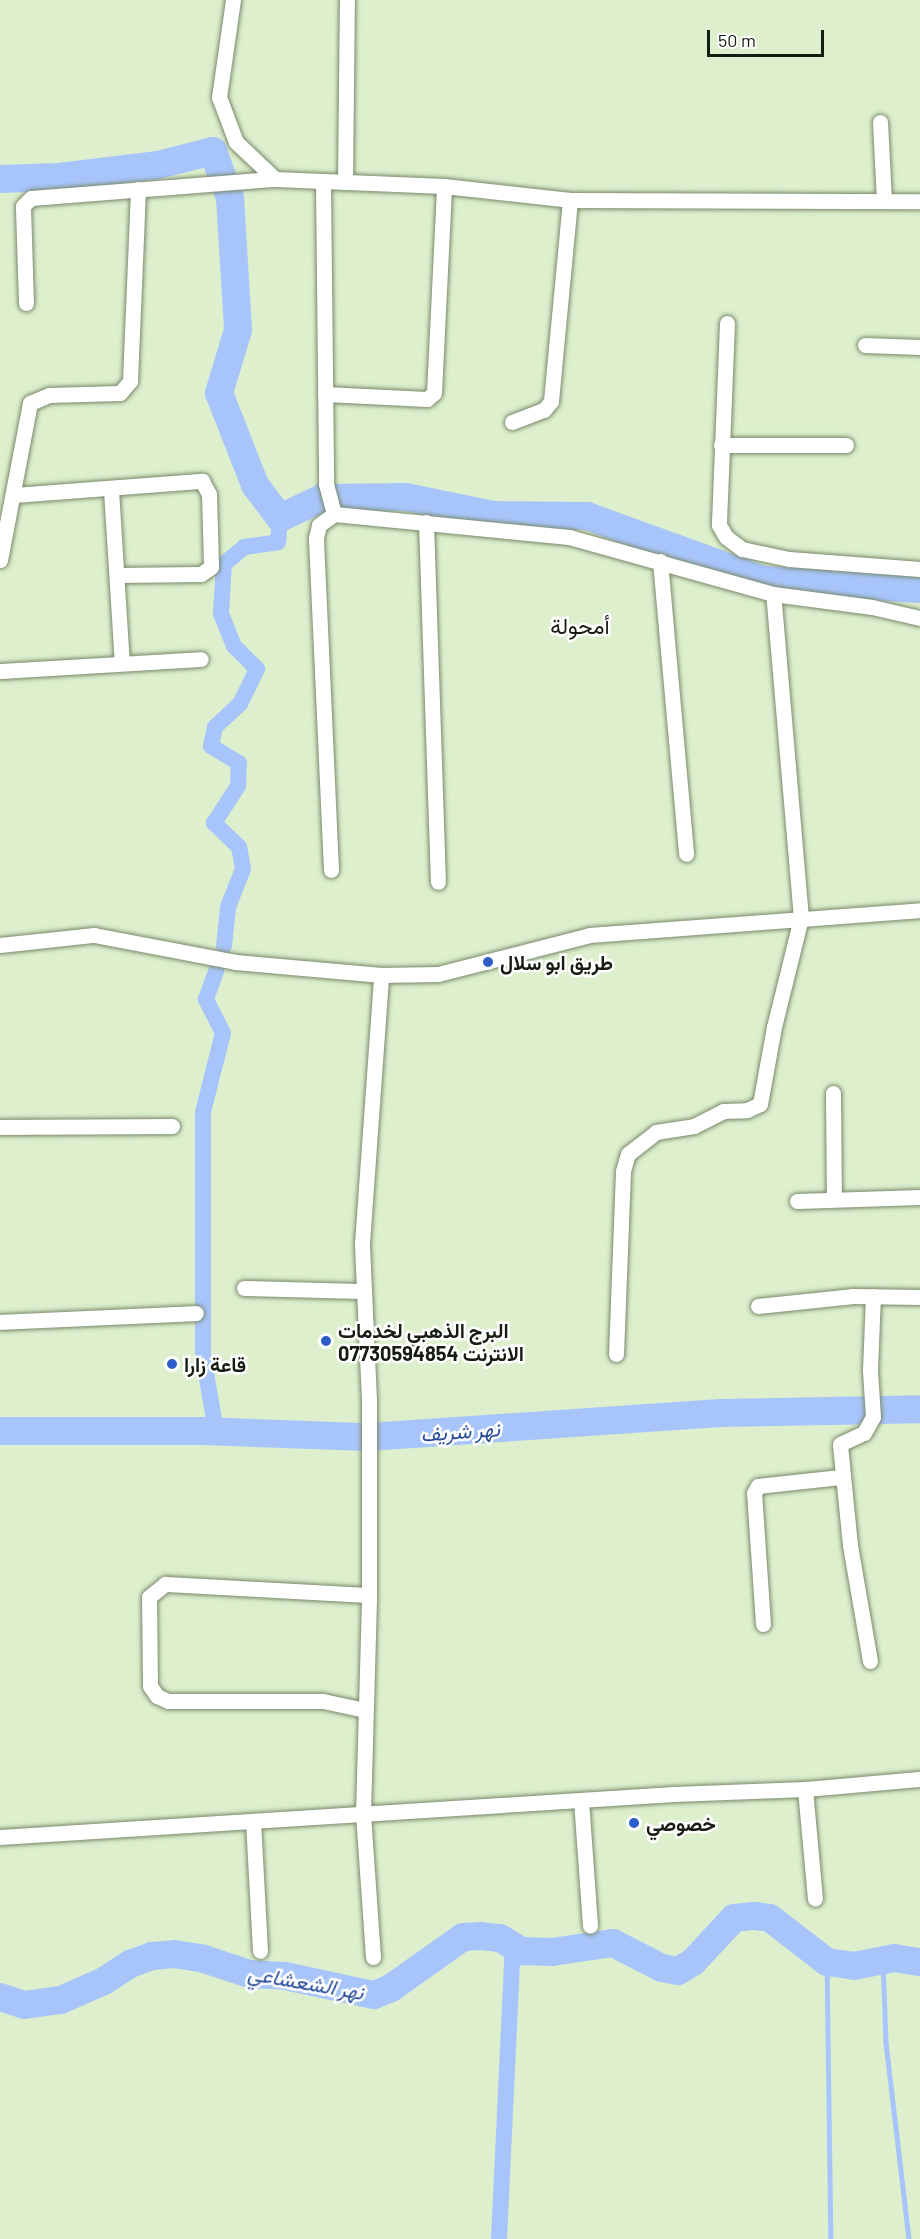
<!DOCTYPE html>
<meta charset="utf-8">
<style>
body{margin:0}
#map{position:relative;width:920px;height:2239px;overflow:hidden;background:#ddefcd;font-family:Barlow,Vazirmatn,sans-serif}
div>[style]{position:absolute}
.stream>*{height:4.5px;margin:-2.25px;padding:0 2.25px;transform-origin:2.25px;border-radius:2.25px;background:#a8c5fb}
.canal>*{height:16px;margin:-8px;padding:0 8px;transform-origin:8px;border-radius:8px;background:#a8c5fb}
.river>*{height:28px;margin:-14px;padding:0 14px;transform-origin:14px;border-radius:14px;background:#a8c5fb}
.roads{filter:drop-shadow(0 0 2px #79896b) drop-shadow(0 0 2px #79896b)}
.minor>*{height:15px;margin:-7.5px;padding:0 7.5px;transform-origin:7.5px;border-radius:7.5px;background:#fff}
.dots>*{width:16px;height:16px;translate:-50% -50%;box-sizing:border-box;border:3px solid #fff;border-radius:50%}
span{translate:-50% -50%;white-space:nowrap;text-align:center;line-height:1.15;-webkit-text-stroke:5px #fff;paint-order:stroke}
.poi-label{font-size:20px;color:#161c10;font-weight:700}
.left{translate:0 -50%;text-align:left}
.water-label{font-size:21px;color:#284c9a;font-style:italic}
.quarter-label{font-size:22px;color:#161c10}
.scale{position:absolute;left:707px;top:30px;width:117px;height:27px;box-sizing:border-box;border:3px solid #161c10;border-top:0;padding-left:8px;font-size:18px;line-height:21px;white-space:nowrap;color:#161c10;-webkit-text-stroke:4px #fff;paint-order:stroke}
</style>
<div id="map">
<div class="stream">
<i style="left:883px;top:1960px;width:83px;rotate:87.9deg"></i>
<i style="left:886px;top:2043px;width:197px;rotate:83.3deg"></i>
<i style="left:827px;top:1962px;width:277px;rotate:89.2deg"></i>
</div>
<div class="canal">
<i style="left:224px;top:946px;width:39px;rotate:-84deg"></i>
<i style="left:228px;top:907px;width:41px;rotate:-68.5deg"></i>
<i style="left:243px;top:869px;width:22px;rotate:-100deg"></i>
<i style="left:239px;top:847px;width:35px;rotate:-136deg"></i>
<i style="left:214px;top:823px;width:44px;rotate:-57deg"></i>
<i style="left:238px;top:786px;width:23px;rotate:-88deg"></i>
<i style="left:239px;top:763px;width:33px;rotate:-149deg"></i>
<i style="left:211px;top:746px;width:19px;rotate:-78deg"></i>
<i style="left:215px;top:727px;width:34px;rotate:-43deg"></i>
<i style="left:240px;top:704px;width:39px;rotate:-64deg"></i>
<i style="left:257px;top:669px;width:33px;rotate:-135deg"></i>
<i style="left:234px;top:646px;width:35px;rotate:-112deg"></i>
<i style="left:221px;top:613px;width:49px;rotate:-86.5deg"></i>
<i style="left:224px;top:564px;width:26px;rotate:-40deg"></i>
<i style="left:244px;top:547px;width:34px;rotate:-8deg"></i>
<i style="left:278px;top:542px;width:24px;rotate:-85deg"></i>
<i style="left:216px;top:1431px;width:76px;rotate:-99.8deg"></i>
<i style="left:203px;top:1356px;width:244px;rotate:-90deg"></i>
<i style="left:203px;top:1112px;width:81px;rotate:-75.8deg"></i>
<i style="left:223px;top:1033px;width:38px;rotate:-117deg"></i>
<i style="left:206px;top:999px;width:30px;rotate:-70deg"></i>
<i style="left:499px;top:2239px;width:294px;rotate:-87.3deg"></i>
</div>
<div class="river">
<i style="left:0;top:179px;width:59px;rotate:-1.9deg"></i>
<i style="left:59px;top:177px;width:100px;rotate:-6.9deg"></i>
<i style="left:158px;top:165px;width:57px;rotate:-14.3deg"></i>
<i style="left:213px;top:151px;width:50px;rotate:70.1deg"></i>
<i style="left:230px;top:198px;width:132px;rotate:86.5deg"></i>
<i style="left:238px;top:330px;width:66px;rotate:106.8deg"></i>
<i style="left:219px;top:393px;width:99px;rotate:68.6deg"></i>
<i style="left:255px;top:485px;width:41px;rotate:52.9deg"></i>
<i style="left:280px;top:518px;width:47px;rotate:-25.5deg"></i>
<i style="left:322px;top:498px;width:84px;rotate:-0.7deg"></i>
<i style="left:406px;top:497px;width:89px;rotate:11.7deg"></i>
<i style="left:493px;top:515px;width:94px;rotate:0.6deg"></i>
<i style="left:587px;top:516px;width:188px;rotate:19.9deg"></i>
<i style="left:764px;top:580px;width:156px;rotate:3.3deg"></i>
<i style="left:0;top:1431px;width:202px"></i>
<i style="left:202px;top:1431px;width:167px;rotate:2.1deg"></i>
<i style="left:369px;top:1437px;width:352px;rotate:-3.9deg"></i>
<i style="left:720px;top:1413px;width:200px;rotate:-1.1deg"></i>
<i style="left:0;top:1997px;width:25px;rotate:18deg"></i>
<i style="left:24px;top:2005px;width:37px;rotate:-8deg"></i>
<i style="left:61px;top:2000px;width:47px;rotate:-23.8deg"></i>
<i style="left:104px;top:1981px;width:31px;rotate:-33deg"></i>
<i style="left:130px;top:1964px;width:23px;rotate:-20deg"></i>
<i style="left:152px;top:1956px;width:22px;rotate:-5deg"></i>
<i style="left:174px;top:1954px;width:30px;rotate:9deg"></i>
<i style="left:204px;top:1959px;width:47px;rotate:18.4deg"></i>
<i style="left:249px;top:1974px;width:36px;rotate:3deg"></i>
<i style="left:285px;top:1976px;width:91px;rotate:12.1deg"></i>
<i style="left:374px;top:1995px;width:18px;rotate:-22deg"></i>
<i style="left:391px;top:1988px;width:88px;rotate:-35.3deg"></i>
<i style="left:463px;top:1937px;width:17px;rotate:-3deg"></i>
<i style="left:480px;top:1936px;width:20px;rotate:6deg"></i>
<i style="left:500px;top:1938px;width:26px;rotate:31deg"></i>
<i style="left:522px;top:1951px;width:30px;rotate:2deg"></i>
<i style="left:552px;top:1952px;width:62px;rotate:-8.4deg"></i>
<i style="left:613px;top:1943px;width:55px;rotate:27deg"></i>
<i style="left:662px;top:1968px;width:16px;rotate:11deg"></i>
<i style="left:678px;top:1971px;width:17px;rotate:-31deg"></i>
<i style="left:693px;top:1962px;width:60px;rotate:-47deg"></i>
<i style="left:734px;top:1918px;width:20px;rotate:-6deg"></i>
<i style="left:754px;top:1916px;width:16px;rotate:7deg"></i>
<i style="left:770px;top:1918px;width:72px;rotate:37.7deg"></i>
<i style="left:827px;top:1962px;width:27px;rotate:8deg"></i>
<i style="left:854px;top:1966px;width:41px;rotate:-11.3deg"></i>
<i style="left:894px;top:1958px;width:26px;rotate:9deg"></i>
</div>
<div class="roads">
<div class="minor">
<i style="left:233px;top:0;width:98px;rotate:98.2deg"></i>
<i style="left:219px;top:97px;width:48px;rotate:69.3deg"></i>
<i style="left:236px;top:142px;width:54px;rotate:43.5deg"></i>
<i style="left:880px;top:122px;width:78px;rotate:87.1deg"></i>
<i style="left:323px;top:182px;width:302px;rotate:89.4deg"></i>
<i style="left:326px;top:484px;width:31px;rotate:75deg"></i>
<i style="left:345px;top:182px;width:182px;rotate:-89.4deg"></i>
<i style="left:26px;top:303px;width:97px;rotate:-91.8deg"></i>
<i style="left:23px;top:206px;width:11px;rotate:-45deg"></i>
<i style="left:31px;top:198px;width:245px;rotate:-4.5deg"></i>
<i style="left:275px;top:179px;width:169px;rotate:2.4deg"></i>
<i style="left:444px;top:186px;width:127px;rotate:6.3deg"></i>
<i style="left:570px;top:200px;width:350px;rotate:0.2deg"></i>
<i style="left:727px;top:323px;width:202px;rotate:92.3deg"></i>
<i style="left:719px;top:525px;width:14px;rotate:60deg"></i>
<i style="left:726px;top:537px;width:20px;rotate:37deg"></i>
<i style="left:742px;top:549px;width:48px;rotate:12deg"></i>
<i style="left:789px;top:559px;width:131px;rotate:4.4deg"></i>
<i style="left:865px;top:345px;width:55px;rotate:2.1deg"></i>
<i style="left:325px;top:394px;width:102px;rotate:2.8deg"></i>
<i style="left:427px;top:399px;width:9px;rotate:-41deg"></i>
<i style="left:434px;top:393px;width:207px;rotate:-87.2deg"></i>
<i style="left:512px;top:422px;width:34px;rotate:-21deg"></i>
<i style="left:544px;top:410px;width:11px;rotate:-52deg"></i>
<i style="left:551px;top:401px;width:202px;rotate:-84.6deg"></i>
<i style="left:721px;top:445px;width:125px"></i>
<i style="left:111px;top:490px;width:173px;rotate:86.4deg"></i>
<i style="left:14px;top:495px;width:189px;rotate:-4.3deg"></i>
<i style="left:202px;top:481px;width:15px;rotate:62deg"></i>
<i style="left:209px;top:494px;width:73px;rotate:88.4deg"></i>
<i style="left:211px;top:567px;width:12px;rotate:145deg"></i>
<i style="left:201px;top:574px;width:84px;rotate:179.3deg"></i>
<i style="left:426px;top:522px;width:360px;rotate:88.1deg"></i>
<i style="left:0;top:560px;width:160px;rotate:-79.2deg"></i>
<i style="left:30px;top:403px;width:21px;rotate:-23deg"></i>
<i style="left:49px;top:395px;width:71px;rotate:-1.6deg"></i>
<i style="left:120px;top:393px;width:16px;rotate:-50deg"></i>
<i style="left:130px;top:381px;width:192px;rotate:-87.6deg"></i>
<i style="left:660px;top:561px;width:294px;rotate:84.9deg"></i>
<i style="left:0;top:671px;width:201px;rotate:-3.4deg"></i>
<i style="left:331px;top:870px;width:332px;rotate:-92.6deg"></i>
<i style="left:316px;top:538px;width:13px;rotate:-77deg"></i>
<i style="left:319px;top:525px;width:19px;rotate:-36deg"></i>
<i style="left:334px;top:514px;width:236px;rotate:5.6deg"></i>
<i style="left:569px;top:537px;width:212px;rotate:15.6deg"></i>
<i style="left:773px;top:594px;width:100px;rotate:7.5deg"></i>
<i style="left:872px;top:607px;width:49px;rotate:12.9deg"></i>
<i style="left:0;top:945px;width:95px;rotate:-6.1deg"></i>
<i style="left:94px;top:935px;width:144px;rotate:10.8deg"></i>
<i style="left:235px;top:962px;width:147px;rotate:5.1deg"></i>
<i style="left:381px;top:975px;width:57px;rotate:-1deg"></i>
<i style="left:438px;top:974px;width:157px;rotate:-14.4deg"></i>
<i style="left:590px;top:935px;width:331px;rotate:-4.3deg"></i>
<i style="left:833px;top:1093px;width:106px;rotate:89.5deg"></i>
<i style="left:0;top:1127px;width:172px;rotate:-0.3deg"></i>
<i style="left:797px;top:1201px;width:123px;rotate:-1.9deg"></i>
<i style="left:244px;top:1288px;width:118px;rotate:1.5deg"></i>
<i style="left:758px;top:1306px;width:96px;rotate:-6deg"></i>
<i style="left:853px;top:1296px;width:67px;rotate:0.9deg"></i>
<i style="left:0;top:1322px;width:196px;rotate:-2.6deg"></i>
<i style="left:616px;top:1354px;width:183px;rotate:-87.8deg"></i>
<i style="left:623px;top:1171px;width:18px;rotate:-74deg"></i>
<i style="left:628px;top:1154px;width:36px;rotate:-38deg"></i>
<i style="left:656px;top:1132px;width:38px;rotate:-9deg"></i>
<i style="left:694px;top:1126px;width:33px;rotate:-27deg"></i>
<i style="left:723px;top:1111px;width:24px;rotate:-2deg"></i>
<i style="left:747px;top:1110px;width:14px;rotate:-25deg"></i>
<i style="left:760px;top:1104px;width:78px;rotate:-79.7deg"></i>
<i style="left:774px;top:1027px;width:112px;rotate:-76.1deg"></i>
<i style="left:801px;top:918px;width:325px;rotate:-94.9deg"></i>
<i style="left:763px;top:1624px;width:131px;rotate:-93.9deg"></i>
<i style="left:754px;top:1493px;width:8px;rotate:-60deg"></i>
<i style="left:758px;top:1486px;width:82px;rotate:-6.3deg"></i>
<i style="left:870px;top:1661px;width:118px;rotate:-99.8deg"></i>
<i style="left:850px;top:1545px;width:101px;rotate:-95.7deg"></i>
<i style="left:840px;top:1444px;width:26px;rotate:-25deg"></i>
<i style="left:864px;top:1433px;width:18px;rotate:-61deg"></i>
<i style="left:873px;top:1417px;width:47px;rotate:-93.7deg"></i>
<i style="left:870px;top:1370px;width:74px;rotate:-87.7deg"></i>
<i style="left:365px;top:1710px;width:43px;rotate:-167.9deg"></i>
<i style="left:323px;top:1701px;width:155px;rotate:180deg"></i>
<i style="left:168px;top:1701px;width:12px;rotate:-156deg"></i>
<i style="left:157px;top:1696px;width:12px;rotate:-125deg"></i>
<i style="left:150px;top:1686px;width:89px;rotate:-90.6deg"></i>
<i style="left:149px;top:1597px;width:21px;rotate:-39deg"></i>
<i style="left:165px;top:1584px;width:204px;rotate:3.1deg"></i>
<i style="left:805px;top:1789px;width:110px;rotate:84.8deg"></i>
<i style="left:581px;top:1800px;width:126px;rotate:85.9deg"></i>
<i style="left:253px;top:1821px;width:130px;rotate:86.9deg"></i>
<i style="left:0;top:1837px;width:675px;rotate:-3.65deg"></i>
<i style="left:674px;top:1794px;width:131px;rotate:-2.2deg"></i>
<i style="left:805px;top:1789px;width:115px;rotate:-5deg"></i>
<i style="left:373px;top:1957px;width:143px;rotate:-94deg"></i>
<i style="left:363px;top:1814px;width:219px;rotate:-88.4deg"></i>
<i style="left:369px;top:1595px;width:195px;rotate:-90deg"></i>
<i style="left:369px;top:1400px;width:157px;rotate:-92.6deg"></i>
<i style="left:362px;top:1243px;width:269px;rotate:-85.9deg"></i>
</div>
</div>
<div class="dots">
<i style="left:488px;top:962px;background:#2c5dcb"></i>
<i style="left:326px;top:1341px;background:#2c5dcb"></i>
<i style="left:172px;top:1364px;background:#2c5dcb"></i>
<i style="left:634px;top:1823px;background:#2c5dcb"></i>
</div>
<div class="poi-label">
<span class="left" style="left:500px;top:962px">طريق ابو سلال</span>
<span class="left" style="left:338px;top:1342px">البرج الذهبي لخدمات<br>الانترنت 07730594854</span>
<span class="left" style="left:184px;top:1364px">قاعة زارا</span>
<span class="left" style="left:646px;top:1823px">خصوصي</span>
</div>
<div class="water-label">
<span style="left:460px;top:1431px;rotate:-4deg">نهر شريف</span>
<span style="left:306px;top:1982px;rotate:10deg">نهر الشعشاعي</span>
</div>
<div class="quarter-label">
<span style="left:580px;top:626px">أمحولة</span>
</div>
<div class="scale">50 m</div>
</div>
